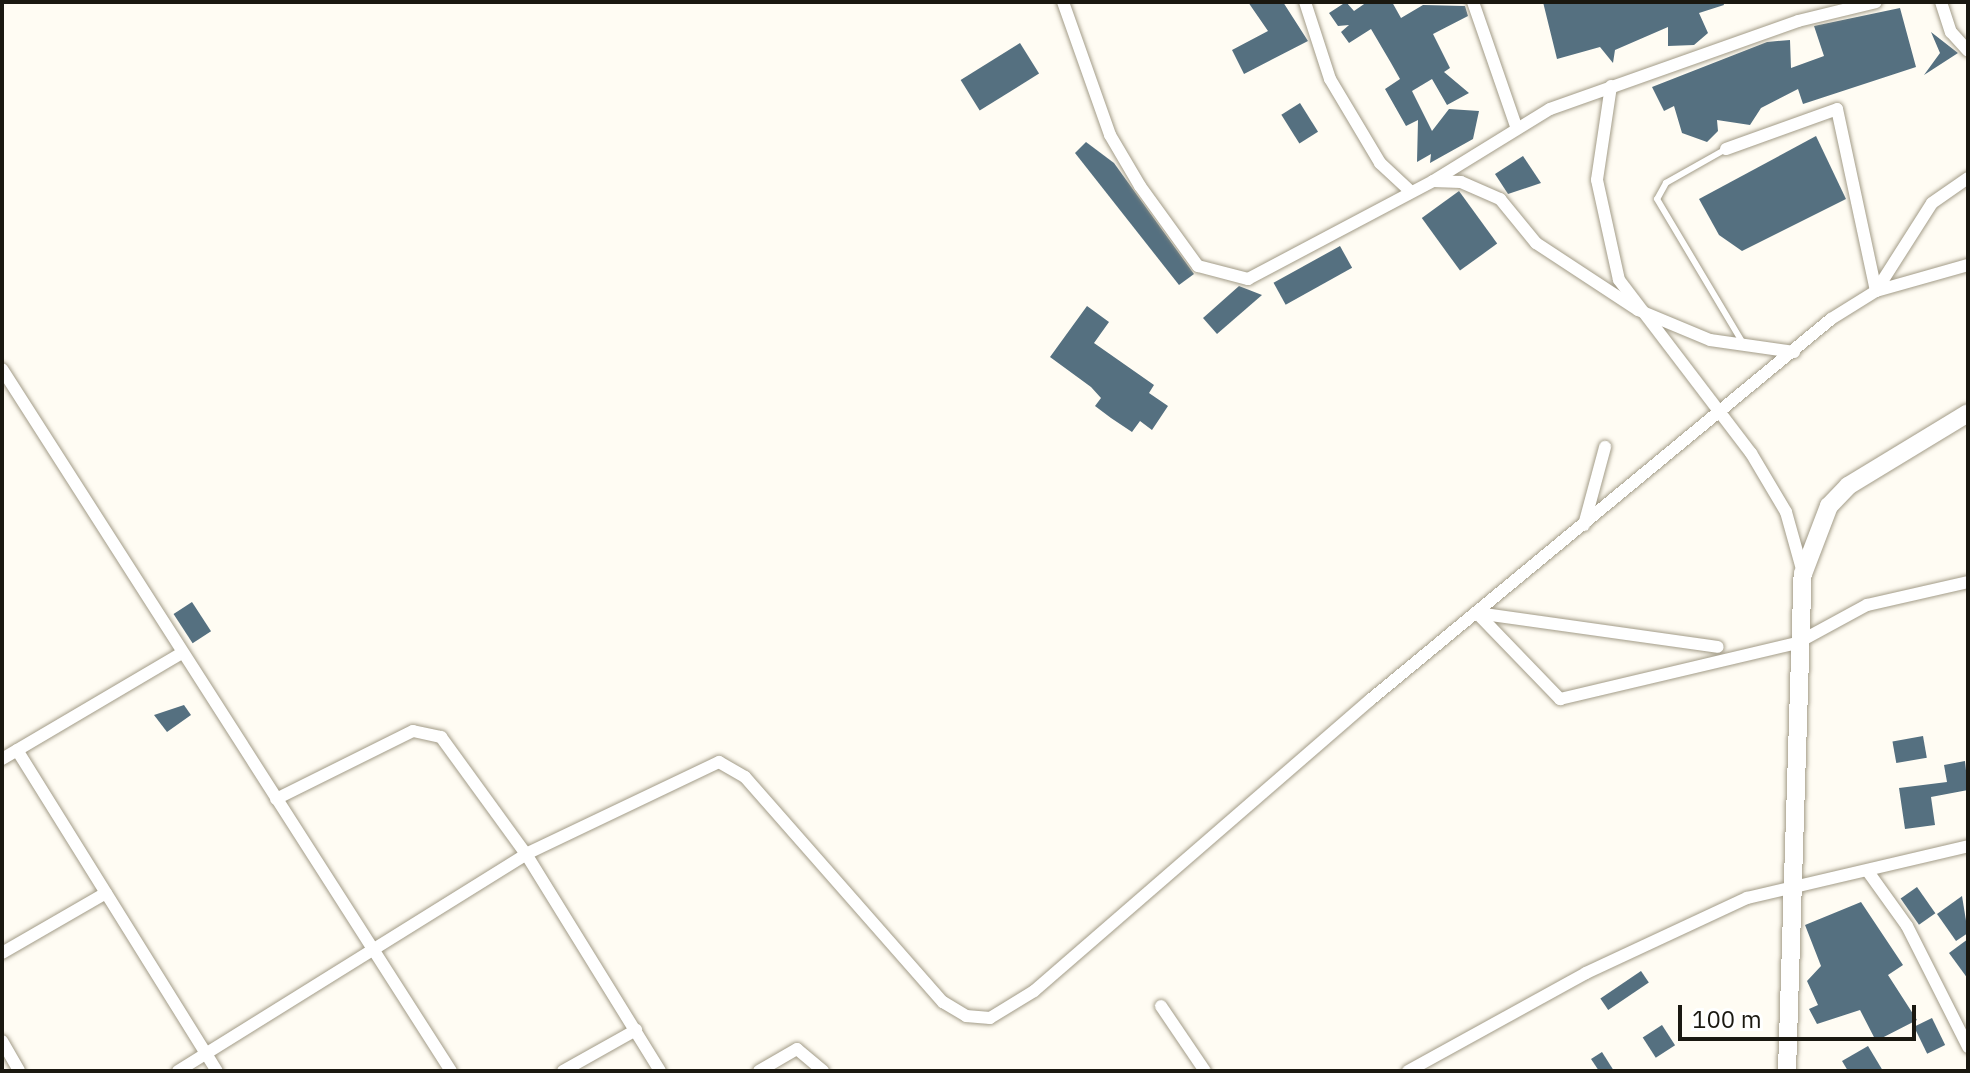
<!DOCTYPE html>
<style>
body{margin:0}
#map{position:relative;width:1970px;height:1073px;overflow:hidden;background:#fffcf3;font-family:"IBM Plex Sans",sans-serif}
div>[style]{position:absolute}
.building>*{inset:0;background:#557080;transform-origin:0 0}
.roads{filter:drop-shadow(0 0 2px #a39c88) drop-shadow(0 0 2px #a39c88)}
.lane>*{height:6px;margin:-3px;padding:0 3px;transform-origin:3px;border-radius:3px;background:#fff}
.street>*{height:12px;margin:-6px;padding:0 6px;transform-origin:6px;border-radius:6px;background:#fff}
.secondary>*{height:18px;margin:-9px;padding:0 9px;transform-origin:9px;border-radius:9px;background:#fff}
span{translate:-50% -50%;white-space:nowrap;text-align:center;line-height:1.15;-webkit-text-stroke:6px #fff;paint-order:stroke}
.frame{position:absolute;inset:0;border:4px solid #1a1810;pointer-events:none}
.scale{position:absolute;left:1678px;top:1005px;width:238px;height:36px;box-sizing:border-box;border:4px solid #1a1810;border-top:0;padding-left:10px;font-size:24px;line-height:28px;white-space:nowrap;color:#1a1810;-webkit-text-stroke:6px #fff;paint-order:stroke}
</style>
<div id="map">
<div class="building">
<i style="clip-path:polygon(1248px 2px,1283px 2px,1308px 41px,1244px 74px,1232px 50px,1268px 31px)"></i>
<i style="clip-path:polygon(1346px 2px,1354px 11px,1367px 2px,1392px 2px,1401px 18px,1423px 5px,1465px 6px,1468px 16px,1433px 34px,1450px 68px,1444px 72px,1469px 93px,1447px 105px,1432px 79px,1412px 91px,1432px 131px,1449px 109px,1479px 111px,1473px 139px,1430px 163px,1431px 154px,1417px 162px,1418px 120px,1406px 126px,1385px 89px,1400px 79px,1391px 63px,1371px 29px,1349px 43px,1341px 32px,1349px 25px,1338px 26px,1329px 13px)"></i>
<i style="clip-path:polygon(1543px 2px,1723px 2px,1724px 5px,1699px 13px,1708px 33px,1694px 45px,1668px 46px,1668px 27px,1615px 50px,1613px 63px,1600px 47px,1557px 59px)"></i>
<i style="clip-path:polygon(1900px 8px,1916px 67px,1803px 104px,1798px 89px,1761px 108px,1750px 125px,1717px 120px,1718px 131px,1707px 142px,1682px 133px,1674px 106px,1664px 111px,1652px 87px,1767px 42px,1790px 40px,1791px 68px,1824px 56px,1814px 26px)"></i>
<i style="clip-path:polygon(1931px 32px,1958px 53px,1924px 75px,1940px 53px)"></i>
<i style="left:1020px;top:43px;width:36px;height:70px;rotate:58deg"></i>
<i style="left:1300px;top:103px;width:34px;height:22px;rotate:58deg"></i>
<i style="clip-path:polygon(1816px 136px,1846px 199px,1742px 251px,1719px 235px,1699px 199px)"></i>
<i style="clip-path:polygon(1086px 142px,1114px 163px,1194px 274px,1179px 285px,1075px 153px)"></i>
<i style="clip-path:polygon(1523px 156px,1541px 183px,1508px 194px,1495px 174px)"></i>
<i style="left:1459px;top:191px;width:65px;height:46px;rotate:54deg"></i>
<i style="left:1340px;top:246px;width:25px;height:76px;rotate:61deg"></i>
<i style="clip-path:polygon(1239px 286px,1262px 295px,1217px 334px,1203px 318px)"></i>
<i style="clip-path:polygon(1087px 306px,1109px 322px,1094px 343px,1154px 385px,1149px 393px,1168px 406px,1152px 430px,1140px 421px,1132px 432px,1111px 418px,1095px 406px,1101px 398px,1091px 387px,1050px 357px)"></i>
<i style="left:192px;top:602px;width:35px;height:22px;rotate:57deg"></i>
<i style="clip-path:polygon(184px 705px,191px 715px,167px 732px,154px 715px)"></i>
<i style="left:1923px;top:736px;width:22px;height:31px;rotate:80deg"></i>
<i style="clip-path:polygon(1965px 761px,1968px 790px,1931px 797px,1935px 825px,1905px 829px,1899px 788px,1947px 782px,1944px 765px)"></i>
<i style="left:1917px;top:887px;width:32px;height:20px;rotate:55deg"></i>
<i style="clip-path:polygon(1962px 896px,1968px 933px,1956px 941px,1937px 914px)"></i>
<i style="clip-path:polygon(1861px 902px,1903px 965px,1888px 975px,1917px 1020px,1876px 1041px,1860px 1010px,1817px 1024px,1809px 1009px,1818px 1005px,1807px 981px,1821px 966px,1805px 925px)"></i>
<i style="clip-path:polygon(1968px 939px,1968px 979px,1949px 953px)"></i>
<i style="left:1641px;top:971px;width:14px;height:49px;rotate:56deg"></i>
<i style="left:1932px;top:1018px;width:30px;height:20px;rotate:64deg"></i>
<i style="left:1662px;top:1025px;width:24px;height:23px;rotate:57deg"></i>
<i style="clip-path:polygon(1868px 1046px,1883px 1071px,1848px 1071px,1842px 1061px)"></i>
<i style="clip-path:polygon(1602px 1052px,1614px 1071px,1599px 1071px,1591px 1059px)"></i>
</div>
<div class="roads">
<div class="lane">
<i style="left:1726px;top:149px;width:69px;rotate:150.5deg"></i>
<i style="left:1666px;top:183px;width:18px;rotate:119deg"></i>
<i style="left:1657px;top:199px;width:168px;rotate:59.2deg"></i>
</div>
<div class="street">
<i style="left:1063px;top:2px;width:141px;rotate:70.5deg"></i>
<i style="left:1110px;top:135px;width:59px;rotate:59.5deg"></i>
<i style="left:1140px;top:186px;width:99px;rotate:54.1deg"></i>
<i style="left:1198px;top:266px;width:52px;rotate:14.6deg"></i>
<i style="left:1248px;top:279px;width:209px;rotate:-27.9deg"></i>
<i style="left:1433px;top:181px;width:137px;rotate:-31.6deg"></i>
<i style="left:1550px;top:109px;width:263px;rotate:-19.5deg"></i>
<i style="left:1798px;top:21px;width:80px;rotate:-13.7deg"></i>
<i style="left:1305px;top:2px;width:81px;rotate:72deg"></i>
<i style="left:1330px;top:79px;width:98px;rotate:59.2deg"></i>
<i style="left:1380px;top:163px;width:41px;rotate:43deg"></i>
<i style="left:1473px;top:2px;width:131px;rotate:70.9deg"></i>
<i style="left:1941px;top:2px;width:32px;rotate:72deg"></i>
<i style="left:1951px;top:32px;width:25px;rotate:48deg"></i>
<i style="left:1611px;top:86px;width:95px;rotate:98.5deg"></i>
<i style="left:1597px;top:180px;width:102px;rotate:77.6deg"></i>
<i style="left:1619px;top:280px;width:218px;rotate:52.7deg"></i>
<i style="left:1751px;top:453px;width:69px;rotate:59.3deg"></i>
<i style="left:1786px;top:512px;width:63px;rotate:74.4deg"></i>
<i style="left:1726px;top:149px;width:118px;rotate:-19.8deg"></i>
<i style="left:1837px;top:109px;width:186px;rotate:77.9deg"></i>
<i style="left:1876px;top:291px;width:104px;rotate:-57.5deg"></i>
<i style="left:1932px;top:203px;width:44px;rotate:-34.8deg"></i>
<i style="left:1433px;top:181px;width:28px;rotate:2deg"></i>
<i style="left:1461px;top:182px;width:43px;rotate:23.6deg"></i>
<i style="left:1500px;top:199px;width:57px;rotate:50.7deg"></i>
<i style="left:1536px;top:243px;width:122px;rotate:33.3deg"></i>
<i style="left:1638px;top:310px;width:78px;rotate:22.6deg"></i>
<i style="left:1710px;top:340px;width:85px;rotate:8.1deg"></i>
<i style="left:2px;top:369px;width:833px;rotate:57.4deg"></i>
<i style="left:1584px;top:525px;width:81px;rotate:-74.9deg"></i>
<i style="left:1477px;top:613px;width:120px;rotate:46deg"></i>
<i style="left:1560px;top:699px;width:244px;rotate:-13.3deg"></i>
<i style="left:1797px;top:643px;width:80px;rotate:-28.5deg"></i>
<i style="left:1867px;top:605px;width:104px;rotate:-12.8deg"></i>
<i style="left:1477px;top:613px;width:243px;rotate:8deg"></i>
<i style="left:17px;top:750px;width:378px;rotate:58.1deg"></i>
<i style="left:2px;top:759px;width:209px;rotate:-30.5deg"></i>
<i style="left:276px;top:799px;width:153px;rotate:-26.4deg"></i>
<i style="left:413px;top:731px;width:29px;rotate:12deg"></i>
<i style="left:441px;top:737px;width:145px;rotate:54deg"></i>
<i style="left:526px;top:854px;width:255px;rotate:58.3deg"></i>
<i style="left:1869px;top:873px;width:65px;rotate:54.4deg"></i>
<i style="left:1907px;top:926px;width:136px;rotate:63.2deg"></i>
<i style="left:2px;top:953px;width:120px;rotate:-30deg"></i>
<i style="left:1161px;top:1006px;width:78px;rotate:55.9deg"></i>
<i style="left:2px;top:1041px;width:34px;rotate:60deg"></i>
<i style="left:178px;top:1071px;width:410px;rotate:-31.9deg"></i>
<i style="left:526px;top:854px;width:214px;rotate:-25.5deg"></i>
<i style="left:719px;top:762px;width:30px;rotate:30deg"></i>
<i style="left:745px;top:777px;width:300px;rotate:48.7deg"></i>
<i style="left:943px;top:1002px;width:27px;rotate:31deg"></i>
<i style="left:966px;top:1016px;width:24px;rotate:5deg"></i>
<i style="left:990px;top:1018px;width:52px;rotate:-31.5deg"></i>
<i style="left:1034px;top:991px;width:444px;rotate:-40.9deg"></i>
<i style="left:1370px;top:700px;width:598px;rotate:-39.57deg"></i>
<i style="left:1831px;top:319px;width:53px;rotate:-31.9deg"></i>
<i style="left:1876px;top:291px;width:96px;rotate:-15.8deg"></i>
<i style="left:563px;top:1071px;width:84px;rotate:-29.3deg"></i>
<i style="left:759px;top:1071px;width:44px;rotate:-30.1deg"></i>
<i style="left:797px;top:1049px;width:34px;rotate:40deg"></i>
<i style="left:1408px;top:1071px;width:203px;rotate:-28.8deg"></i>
<i style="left:1586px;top:973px;width:178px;rotate:-25deg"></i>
<i style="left:1747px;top:898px;width:227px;rotate:-13.2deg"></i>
</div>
<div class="secondary">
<i style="left:1787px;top:1071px;width:497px;rotate:-88.2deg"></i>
<i style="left:1803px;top:574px;width:73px;rotate:-69.1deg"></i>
<i style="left:1829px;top:506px;width:28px;rotate:-46deg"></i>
<i style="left:1848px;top:486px;width:140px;rotate:-31.3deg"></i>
</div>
</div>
<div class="frame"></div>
<div class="scale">100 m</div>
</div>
